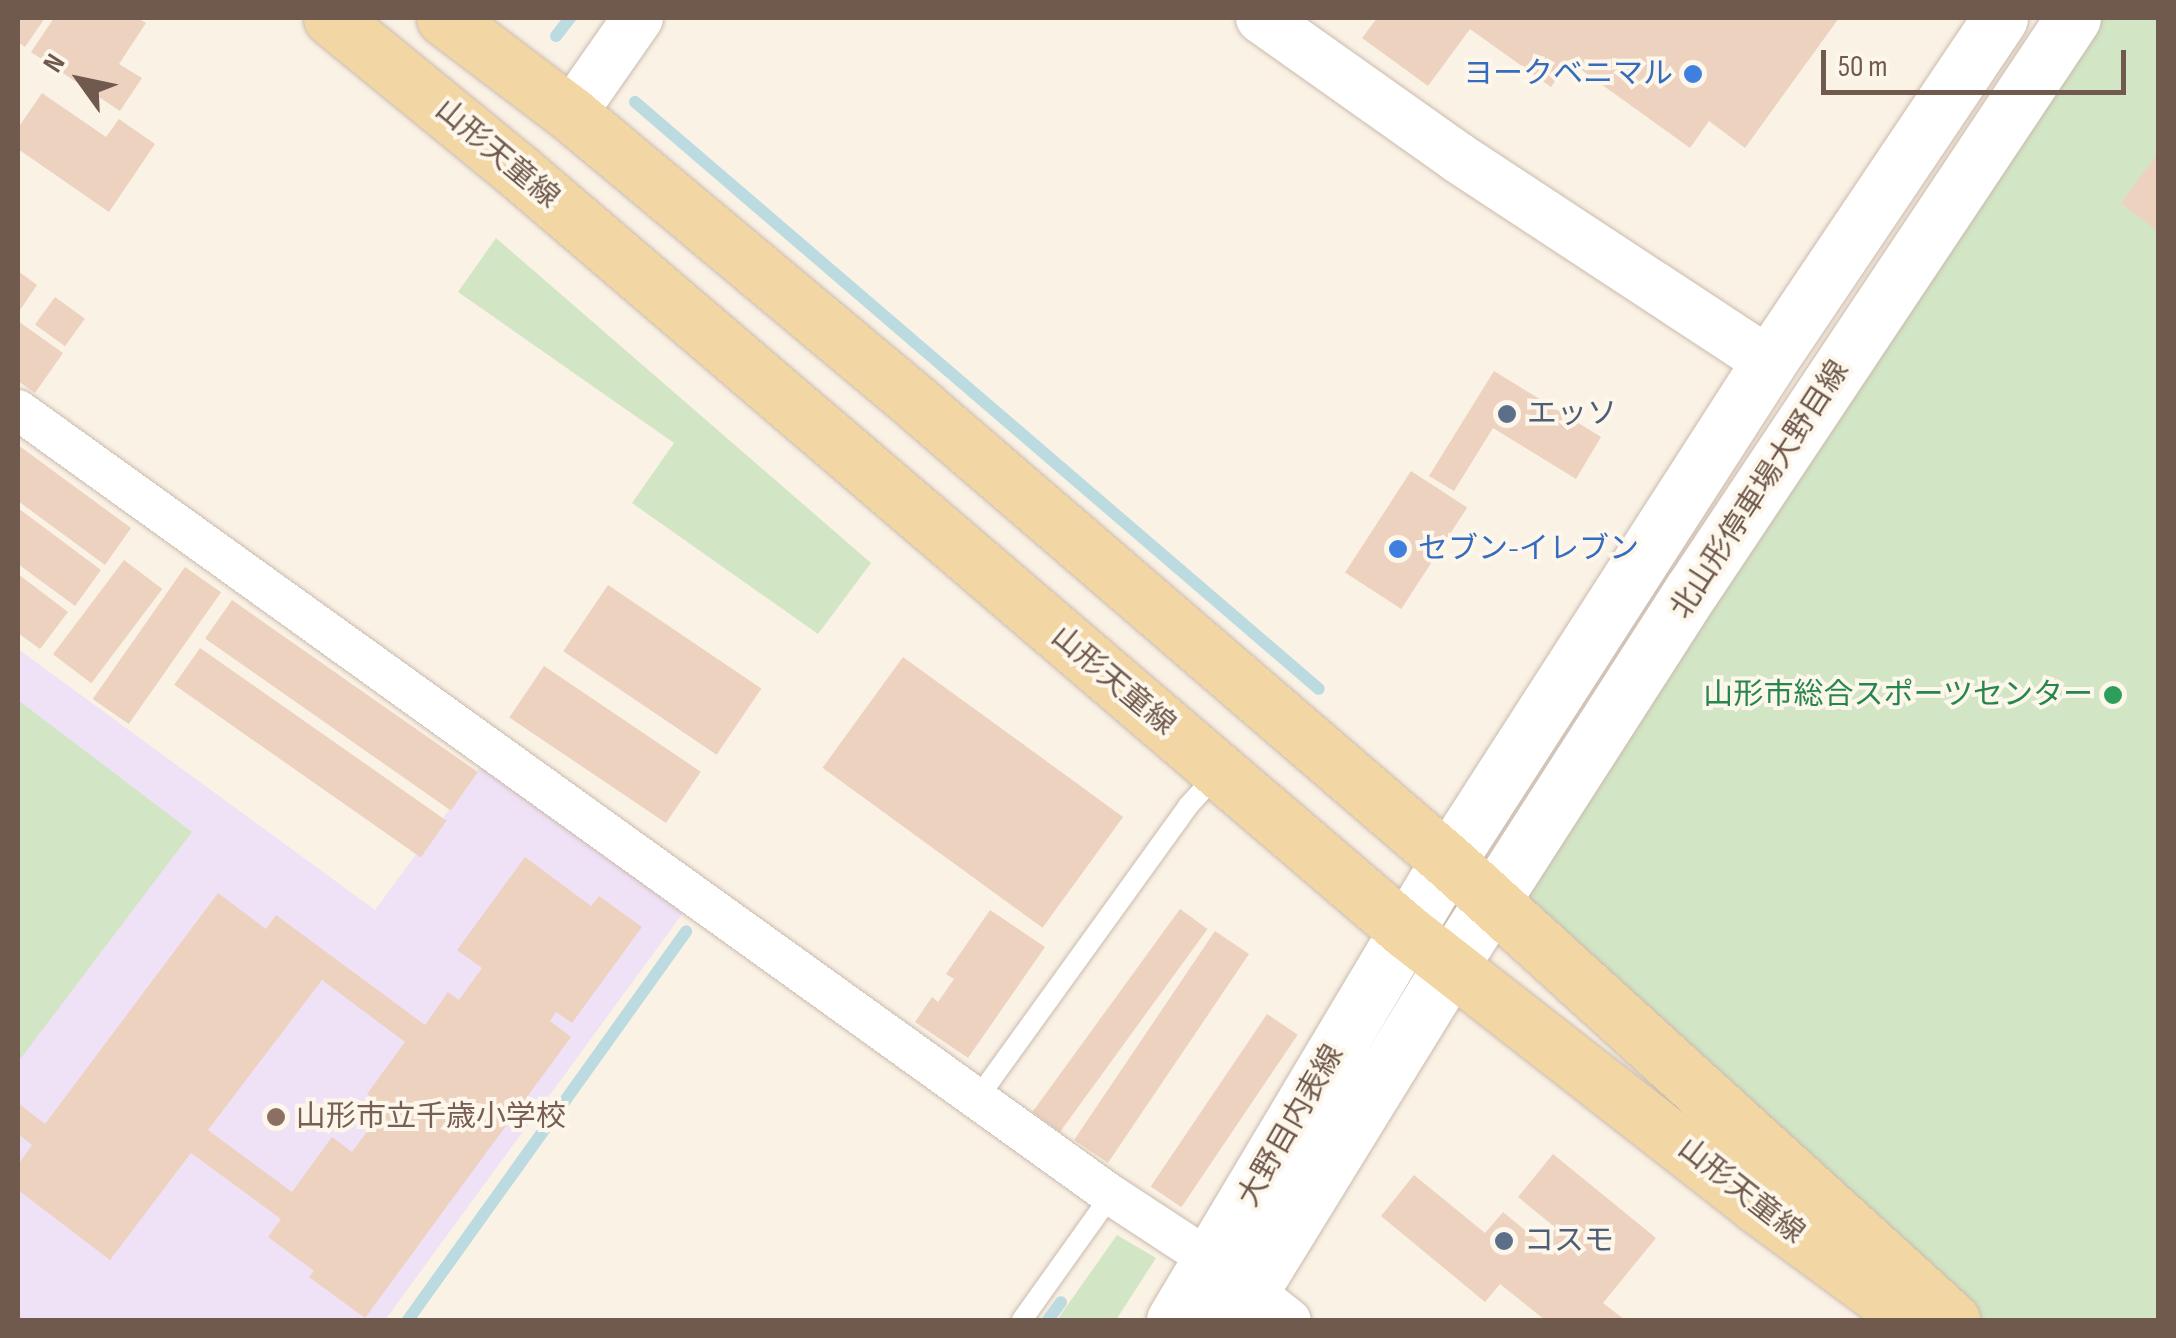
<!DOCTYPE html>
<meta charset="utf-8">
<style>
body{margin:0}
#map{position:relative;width:2176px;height:1338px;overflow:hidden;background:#faf2e5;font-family:"Sofia Sans Condensed","Noto Sans JP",sans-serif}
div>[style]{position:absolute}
.education>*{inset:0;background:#efe2f6}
.green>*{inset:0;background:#d2e6c5}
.stream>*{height:12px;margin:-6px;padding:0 6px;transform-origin:6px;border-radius:6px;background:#bcdbe1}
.building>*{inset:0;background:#edd2bf;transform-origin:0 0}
.roads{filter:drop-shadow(0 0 2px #cabaad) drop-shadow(0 0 2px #cabaad)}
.service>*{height:20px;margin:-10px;padding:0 10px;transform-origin:10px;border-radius:10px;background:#fff}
.minor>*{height:40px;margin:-20px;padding:0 20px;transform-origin:20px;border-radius:20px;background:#fff}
.tertiary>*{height:50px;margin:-25px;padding:0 25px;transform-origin:25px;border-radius:25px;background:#fff}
.secondary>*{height:55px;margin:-27.5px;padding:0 27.5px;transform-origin:27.5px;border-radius:27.5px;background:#fff}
.primary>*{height:55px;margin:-27.5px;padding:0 27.5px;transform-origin:27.5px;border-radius:27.5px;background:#f2d6a4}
.dots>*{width:28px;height:28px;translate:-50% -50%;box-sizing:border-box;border:5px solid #fdf6eb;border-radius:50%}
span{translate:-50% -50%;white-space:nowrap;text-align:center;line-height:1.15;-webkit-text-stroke:8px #fdf6eb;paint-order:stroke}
.shop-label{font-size:30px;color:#366cbe}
.right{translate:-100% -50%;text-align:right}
.left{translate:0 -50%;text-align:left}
.street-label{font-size:30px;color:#705a4d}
.service-label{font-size:30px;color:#4e5e75}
.leisure-label{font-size:30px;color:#27864d}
.education-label{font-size:30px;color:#785e54}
.frame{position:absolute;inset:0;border:20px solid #705a4d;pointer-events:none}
.north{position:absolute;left:30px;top:30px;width:100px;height:100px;-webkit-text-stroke:8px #fdf6eb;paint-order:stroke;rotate:303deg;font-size:28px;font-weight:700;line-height:40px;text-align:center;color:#705a4d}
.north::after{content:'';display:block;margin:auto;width:35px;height:45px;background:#705a4d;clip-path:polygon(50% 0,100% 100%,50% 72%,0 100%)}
.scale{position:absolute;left:1821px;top:50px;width:305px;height:45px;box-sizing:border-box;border:5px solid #705a4d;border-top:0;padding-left:12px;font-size:30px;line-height:35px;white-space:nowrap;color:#705a4d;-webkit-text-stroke:8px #fdf6eb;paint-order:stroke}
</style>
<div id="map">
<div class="education">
<i style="clip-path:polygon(18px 649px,375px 910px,481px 766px,683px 913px,385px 1320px,18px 1320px)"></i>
</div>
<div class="green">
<i style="clip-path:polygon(2073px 18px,2158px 18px,2158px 1320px,1952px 1320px,1493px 903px)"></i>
<i style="clip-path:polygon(496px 238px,871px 563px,818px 634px,632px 503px,674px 443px,458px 292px)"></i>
<i style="clip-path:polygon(18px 700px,192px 832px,18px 1062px)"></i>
<i style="clip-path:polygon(1117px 1235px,1156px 1258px,1116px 1320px,1057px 1320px)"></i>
</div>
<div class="stream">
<i style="left:556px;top:36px;width:23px;rotate:-52deg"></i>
<i style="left:635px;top:102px;width:901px;rotate:40.64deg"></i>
<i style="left:408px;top:1320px;width:478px;rotate:-54.4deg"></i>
<i style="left:1048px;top:1320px;width:22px;rotate:-54deg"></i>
</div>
<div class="building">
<i style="clip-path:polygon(18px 18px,45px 18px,25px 47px,18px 42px)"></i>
<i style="clip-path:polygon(54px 18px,138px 18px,146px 23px,119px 64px,142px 78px,120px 111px,31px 52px)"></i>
<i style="clip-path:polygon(1377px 18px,1839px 18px,1745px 148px,1709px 121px,1690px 148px,1569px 61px,1551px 87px,1470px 29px,1428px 86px,1362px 38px)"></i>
<i style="clip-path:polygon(42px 93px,106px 137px,119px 119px,155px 144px,109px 212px,18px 149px,18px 128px)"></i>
<i style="clip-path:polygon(2158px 153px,2158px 232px,2121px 203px)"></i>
<i style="clip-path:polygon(18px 271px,37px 285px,18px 313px)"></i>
<i style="left:55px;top:297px;width:37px;height:34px;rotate:36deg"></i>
<i style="clip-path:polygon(18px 321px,63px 353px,35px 393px,18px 381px)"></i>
<i style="clip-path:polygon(1494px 371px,1601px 437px,1576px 479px,1493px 428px,1454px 491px,1429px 476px)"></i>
<i style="clip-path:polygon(18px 445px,131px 528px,105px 565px,18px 501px)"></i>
<i style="left:1411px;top:471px;width:67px;height:121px;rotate:33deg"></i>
<i style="clip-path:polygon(18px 508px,101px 570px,75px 606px,18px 564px)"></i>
<i style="left:124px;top:560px;width:48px;height:118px;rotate:37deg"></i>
<i style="left:185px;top:567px;width:44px;height:161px;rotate:35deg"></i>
<i style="clip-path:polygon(18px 574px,68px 612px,40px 649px,18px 633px)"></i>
<i style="left:608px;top:585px;width:185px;height:80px;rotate:34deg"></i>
<i style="left:232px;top:600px;width:300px;height:47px;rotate:35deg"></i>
<i style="left:200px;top:648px;width:301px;height:45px;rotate:35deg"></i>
<i style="left:903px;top:657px;width:272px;height:137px;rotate:36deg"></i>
<i style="left:544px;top:666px;width:189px;height:62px;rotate:34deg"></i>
<i style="clip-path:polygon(evenodd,525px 857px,591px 906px,599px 896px,642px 927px,572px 1023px,556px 1012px,550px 1021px,571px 1037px,365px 1318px,309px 1277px,314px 1271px,268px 1237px,281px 1219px,191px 1153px,110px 1260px,18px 1190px,18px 1165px,32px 1145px,18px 1134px,18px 1103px,45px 1124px,218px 893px,266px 929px,276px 915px,425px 1025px,448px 992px,459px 1000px,482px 968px,457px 950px,525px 857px,322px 980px,405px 1042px,367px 1094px,385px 1107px,352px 1152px,332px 1137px,292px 1192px,208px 1130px,322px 980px)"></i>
<i style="left:1180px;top:909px;width:34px;height:251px;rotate:36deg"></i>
<i style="clip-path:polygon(990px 910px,1045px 947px,968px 1058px,915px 1022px,932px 997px,938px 1002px,954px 979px,946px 974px)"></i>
<i style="left:1215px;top:931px;width:41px;height:252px;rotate:34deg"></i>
<i style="left:1267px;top:1014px;width:37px;height:208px;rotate:34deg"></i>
<i style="clip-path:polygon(1553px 1154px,1656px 1238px,1603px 1303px,1625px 1320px,1545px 1320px,1500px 1284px,1485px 1302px,1381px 1216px,1414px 1175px,1485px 1233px,1503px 1212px,1543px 1245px,1556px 1228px,1518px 1197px)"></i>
</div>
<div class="roads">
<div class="service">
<i style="left:977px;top:1099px;width:361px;rotate:-54.2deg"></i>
<i style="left:1188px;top:806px;width:46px;rotate:-47.6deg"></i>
<i style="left:1022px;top:1320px;width:153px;rotate:-54.5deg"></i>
</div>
<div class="minor">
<i style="left:18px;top:410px;width:1346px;rotate:35.69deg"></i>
<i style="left:1111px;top:1195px;width:121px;rotate:33.2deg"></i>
<i style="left:1253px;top:1290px;width:48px;rotate:38.3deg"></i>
</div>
<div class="tertiary">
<i style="left:1261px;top:18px;width:240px;rotate:35.3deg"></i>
<i style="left:1457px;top:157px;width:373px;rotate:33.3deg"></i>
<i style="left:571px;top:114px;width:117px;rotate:-55.1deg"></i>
</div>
<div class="secondary">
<i style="left:1174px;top:1320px;width:535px;rotate:-59.16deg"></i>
<i style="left:1448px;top:861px;width:593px;rotate:-57.25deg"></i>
<i style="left:1769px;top:362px;width:414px;rotate:-56.1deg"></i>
<i style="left:1233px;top:1320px;width:417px;rotate:-58.4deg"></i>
<i style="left:1451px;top:965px;width:446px;rotate:-57.3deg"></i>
<i style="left:1692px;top:590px;width:687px;rotate:-56.33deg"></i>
</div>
<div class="primary">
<i style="left:331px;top:18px;width:242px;rotate:39.3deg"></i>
<i style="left:518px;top:171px;width:1169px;rotate:40.56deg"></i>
<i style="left:1406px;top:931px;width:443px;rotate:38deg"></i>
<i style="left:1755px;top:1204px;width:196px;rotate:36.3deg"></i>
<i style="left:444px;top:18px;width:159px;rotate:37.1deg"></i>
<i style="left:571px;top:114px;width:458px;rotate:39.9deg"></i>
<i style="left:922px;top:408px;width:694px;rotate:40.74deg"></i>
<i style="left:1448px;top:861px;width:682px;rotate:42.32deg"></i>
</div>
</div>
<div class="dots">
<i style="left:1693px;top:74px;background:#3f7fe0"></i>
<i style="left:1507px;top:414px;background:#5c6f8a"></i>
<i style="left:1398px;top:549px;background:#3f7fe0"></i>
<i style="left:2113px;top:695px;background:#2e9e5b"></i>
<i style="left:276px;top:1117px;background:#8d6e63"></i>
<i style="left:1504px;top:1241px;background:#5c6f8a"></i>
</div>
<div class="shop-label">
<span class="right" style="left:1673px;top:74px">ヨークベニマル</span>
<span class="left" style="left:1418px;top:549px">セブン-イレブン</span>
</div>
<div class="street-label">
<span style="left:497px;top:154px;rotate:40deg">山形天童線</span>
<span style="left:1760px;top:490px;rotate:-57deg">北山形停車場大野目線</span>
<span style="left:1113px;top:681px;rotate:40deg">山形天童線</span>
<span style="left:1291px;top:1126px;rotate:-60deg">大野目内表線</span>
<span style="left:1741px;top:1191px;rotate:38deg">山形天童線</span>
</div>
<div class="service-label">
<span class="left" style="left:1527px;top:414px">エッソ</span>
<span class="left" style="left:1524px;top:1241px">コスモ</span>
</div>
<div class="leisure-label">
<span class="right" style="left:2093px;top:695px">山形市総合スポーツセンター</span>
</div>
<div class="education-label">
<span class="left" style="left:296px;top:1117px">山形市立千歳小学校</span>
</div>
<div class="frame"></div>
<div class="north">N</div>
<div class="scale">50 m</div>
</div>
